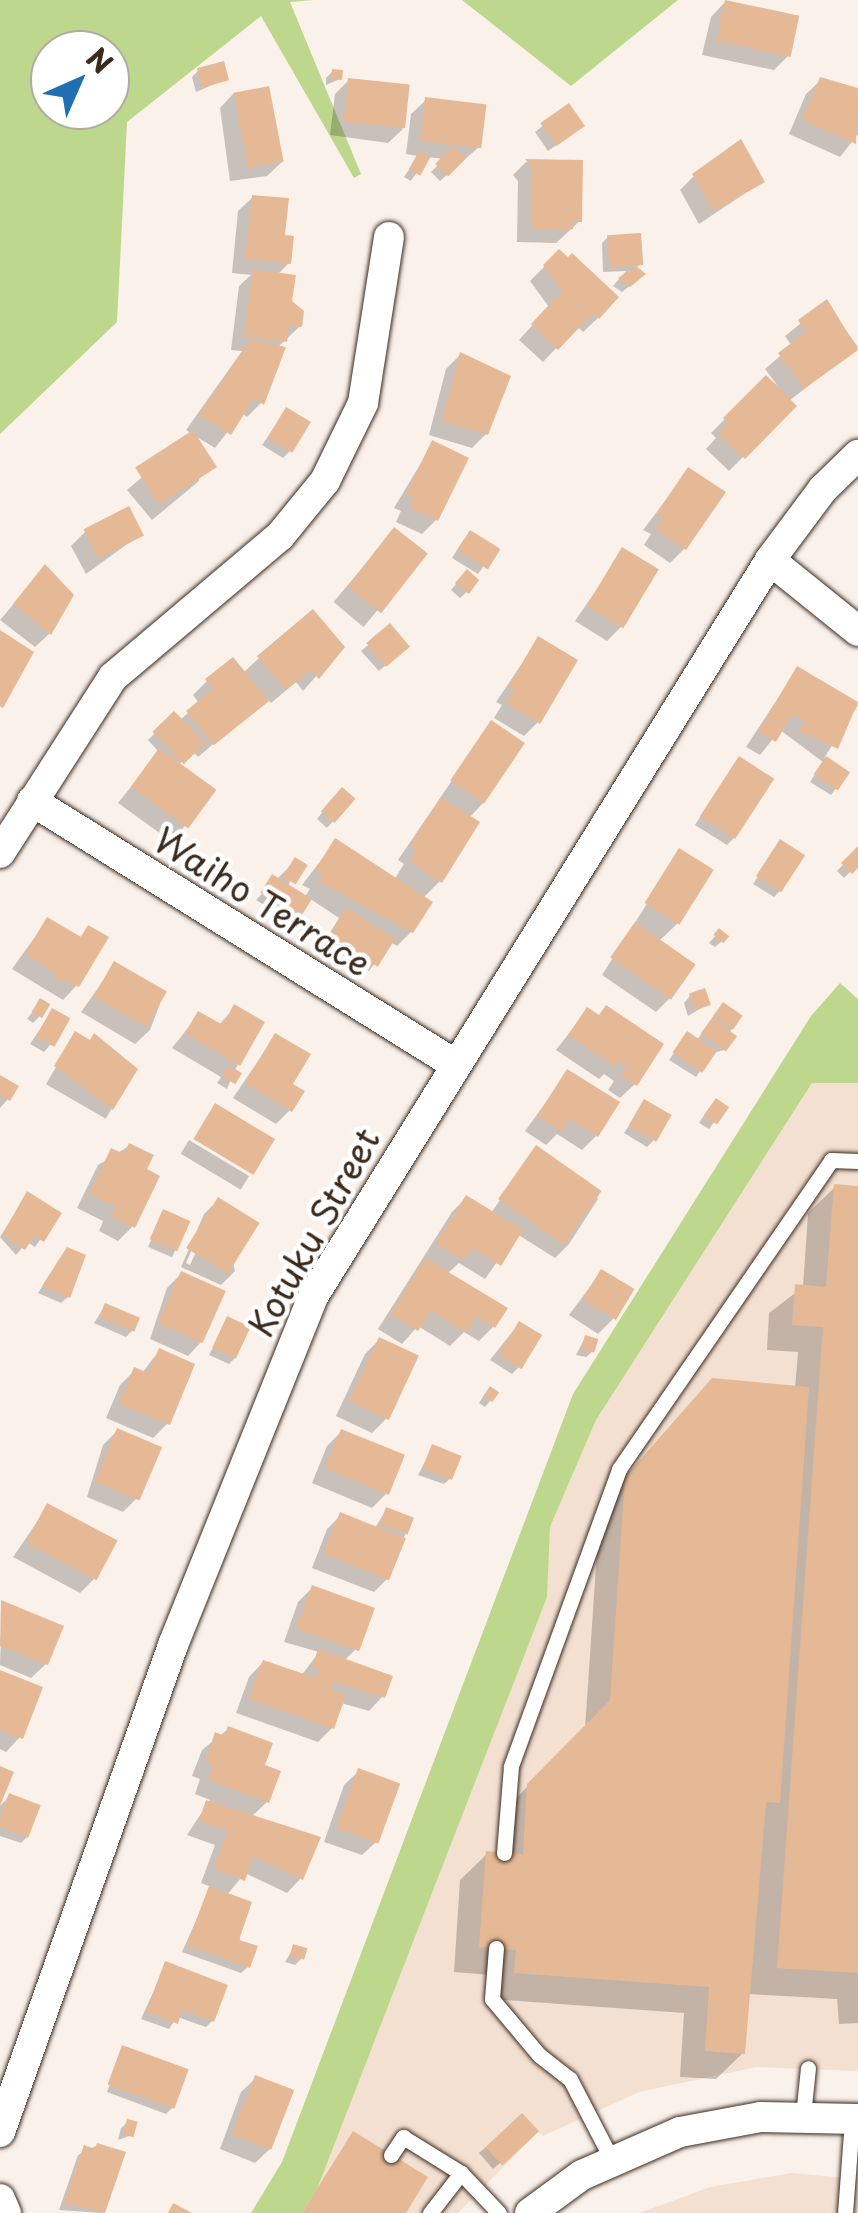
<!DOCTYPE html>
<style>
body{margin:0}
#map{position:relative;width:858px;height:2213px;overflow:hidden;background:#faf1ea;font-family:"Playpen Sans",sans-serif}
div>[style]{position:absolute}
.built>*{inset:0;background:#f4e0d1}
.green>*{inset:0;background:#bdd78d}
.shadow>*{inset:0;background:#0003;transform-origin:0 0}
.building>*{inset:0;background:#e6b996;transform-origin:0 0}
.roads{filter:drop-shadow(0 0 2px #3b2a1e) drop-shadow(0 0 2px #3b2a1e)}
.lane>*{height:15px;margin:-7.5px;padding:0 7.5px;transform-origin:7.5px;border-radius:7.5px;background:#fff}
.street>*{height:30px;margin:-15px;padding:0 15px;transform-origin:15px;border-radius:15px;background:#fff}
span{translate:-50% -50%;white-space:nowrap;text-align:center;line-height:1.15;-webkit-text-stroke:9px #fff;paint-order:stroke}
.street-label{font-size:35px;color:#3b2a1e}
.north{position:absolute;left:30px;top:30px;width:100px;height:100px;box-sizing:border-box;background:#fff;border:2px solid #b1aaa5;border-radius:50%;rotate:45deg;font-size:28px;font-weight:700;line-height:40px;text-align:center;color:#3b2a1e}
.north::after{content:'';display:block;margin:auto;width:35px;height:45px;background:#1f6fb2;clip-path:polygon(50% 0,100% 100%,50% 72%,0 100%)}
</style>
<div id="map">
<div class="built">
<i style="clip-path:polygon(812px 1083px,858px 1083px,858px 2071px,756px 2067px,639px 2092px,543px 2136px,538px 2132px,458px 2213px,302px 2213px,546px 1597px,550px 1527px,596px 1420px)"></i>
<i style="clip-path:polygon(791px 2173px,858px 2179px,858px 2213px,640px 2213px,710px 2187px)"></i>
</div>
<div class="green">
<i style="clip-path:polygon(evenodd,0 0,313px 0,290px 2px,361px 174px,354px 178px,261px 16px,127px 122px,117px 322px,0 434px,0 0,50px 50px,110px 50px,110px 110px,50px 110px,50px 50px)"></i>
<i style="clip-path:polygon(462px 0,678px 0,571px 86px)"></i>
<i style="clip-path:polygon(840px 983px,858px 999px,858px 1083px,812px 1083px,596px 1420px,550px 1527px,547px 1597px,317px 2189px,302px 2213px,251px 2213px,282px 2162px,573px 1394px,811px 1016px)"></i>
</div>
<div class="shadow">
<i style="clip-path:polygon(725px 2px,788px 56px,774px 70px,702px 55px,711px 17px)"></i>
<i style="clip-path:polygon(199px 70px,226px 79px,196px 92px,192px 77px)"></i>
<i style="clip-path:polygon(333px 71px,340px 79px,326px 85px,326px 78px)"></i>
<i style="clip-path:polygon(349px 80px,403px 129px,388px 143px,330px 135px,335px 94px)"></i>
<i style="clip-path:polygon(821px 80px,858px 92px,858px 134px,840px 157px,789px 134px,806px 94px)"></i>
<i style="clip-path:polygon(234px 93px,282px 162px,267px 176px,230px 181px,220px 108px)"></i>
<i style="clip-path:polygon(426px 100px,479px 147px,440px 181px,431px 172px,444px 159px,427px 157px,411px 181px,404px 177px,418px 156px,406px 154px,411px 114px)"></i>
<i style="clip-path:polygon(568px 106px,575px 132px,548px 151px,535px 132px)"></i>
<i style="clip-path:polygon(526px 162px,580px 162px,580px 221px,556px 243px,517px 242px,518px 181px,513px 175px)"></i>
<i style="clip-path:polygon(694px 176px,762px 182px,699px 224px,680px 190px)"></i>
<i style="clip-path:polygon(253px 197px,282px 237px,289px 263px,277px 275px,300px 326px,277px 348px,261px 403px,247px 417px,242px 413px,215px 448px,192px 434px,199px 481px,152px 520px,127px 490px,192px 434px,186px 430px,242px 351px,231px 350px,239px 286px,251px 275px,232px 273px,238px 211px)"></i>
<i style="clip-path:polygon(608px 237px,640px 264px,632px 272px,637px 280px,622px 292px,613px 286px,626px 271px,603px 272px,602px 243px)"></i>
<i style="clip-path:polygon(559px 252px,598px 318px,583px 332px,577px 326px,543px 362px,519px 340px,549px 307px,530px 281px)"></i>
<i style="clip-path:polygon(826px 303px,858px 347px,789px 401px,794px 406px,729px 471px,706px 449px,716px 438px,711px 433px,766px 378px,777px 385px,765px 369px,792px 346px,785px 336px)"></i>
<i style="clip-path:polygon(460px 355px,486px 434px,472px 448px,429px 435px,446px 369px)"></i>
<i style="clip-path:polygon(286px 410px,290px 451px,283px 458px,262px 445px)"></i>
<i style="clip-path:polygon(433px 443px,436px 520px,422px 534px,396px 522px,401px 511px,394px 508px)"></i>
<i style="clip-path:polygon(689px 470px,684px 549px,670px 563px,644px 545px,651px 534px,643px 530px)"></i>
<i style="left:394px;top:530px;width:39px;height:94px;rotate:40deg"></i>
<i style="clip-path:polygon(85px 532px,141px 534px,86px 574px,71px 546px)"></i>
<i style="clip-path:polygon(464px 539px,496px 549px,478px 574px,452px 558px)"></i>
<i style="clip-path:polygon(623px 551px,621px 627px,607px 641px,575px 621px)"></i>
<i style="clip-path:polygon(45px 567px,59px 579px,49px 634px,35px 647px,0 620px)"></i>
<i style="clip-path:polygon(460px 579px,467px 592px,460px 598px,451px 590px)"></i>
<i style="clip-path:polygon(538px 640px,538px 722px,524px 736px,494px 718px,502px 705px,496px 702px)"></i>
<i style="clip-path:polygon(368px 645px,400px 653px,379px 671px,361px 651px)"></i>
<i style="clip-path:polygon(342px 647px,303px 691px,296px 682px,271px 703px,267px 699px,198px 757px,193px 751px,178px 765px,213px 790px,172px 842px,118px 803px,159px 752px,148px 740px,174px 714px,180px 720px,199px 703px,193px 695px,207px 681px,243px 673px,259px 658px)"></i>
<i style="clip-path:polygon(797px 669px,858px 705px,824px 758px,847px 772px,831px 795px,810px 782px,823px 762px,780px 730px,760px 755px,746px 747px)"></i>
<i style="clip-path:polygon(491px 723px,484px 802px,469px 818px,440px 881px,423px 898px,411px 932px,397px 946px,390px 942px,369px 971px,323px 944px,339px 918px,309px 898px,292px 922px,256px 900px,296px 860px,288px 888px,304px 898px,310px 889px,302px 885px,335px 842px,394px 880px,404px 864px,398px 860px)"></i>
<i style="clip-path:polygon(733px 766px,733px 839px,727px 845px,695px 825px)"></i>
<i style="clip-path:polygon(335px 797px,352px 800px,327px 828px,317px 819px)"></i>
<i style="clip-path:polygon(780px 843px,781px 890px,774px 897px,753px 884px)"></i>
<i style="clip-path:polygon(858px 849px,858px 864px,844px 878px,837px 871px)"></i>
<i style="clip-path:polygon(680px 851px,677px 924px,659px 941px,670px 998px,656px 1012px,602px 975px)"></i>
<i style="clip-path:polygon(47px 920px,78px 939px,89px 928px,77px 985px,63px 1000px,12px 969px)"></i>
<i style="clip-path:polygon(719px 932px,722px 941px,715px 947px,709px 943px)"></i>
<i style="clip-path:polygon(115px 964px,164px 993px,150px 1030px,135px 1044px,81px 1012px)"></i>
<i style="clip-path:polygon(690px 996px,708px 1004px,688px 1016px,684px 1003px)"></i>
<i style="clip-path:polygon(41px 1001px,40px 1016px,33px 1023px,27px 1019px)"></i>
<i style="clip-path:polygon(235px 1007px,238px 1064px,227px 1089px,217px 1083px,221px 1077px,172px 1048px,199px 1014px,219px 1025px)"></i>
<i style="clip-path:polygon(607px 1008px,635px 1084px,620px 1098px,608px 1090px,614px 1081px,604px 1074px,599px 1079px,556px 1050px,587px 1010px,597px 1017px)"></i>
<i style="clip-path:polygon(52px 1011px,50px 1045px,44px 1052px,30px 1044px)"></i>
<i style="clip-path:polygon(716px 1012px,732px 1028px,724px 1050px,713px 1053px,696px 1077px,669px 1060px,688px 1034px,697px 1040px)"></i>
<i style="left:75px;top:1034px;width:69px;height:58px;rotate:30deg"></i>
<i style="clip-path:polygon(275px 1036px,290px 1110px,276px 1124px,233px 1098px)"></i>
<i style="clip-path:polygon(568px 1072px,596px 1136px,582px 1150px,557px 1134px,546px 1145px,525px 1131px)"></i>
<i style="clip-path:polygon(0 1077px,8px 1099px,0 1108px)"></i>
<i style="clip-path:polygon(645px 1102px,654px 1140px,647px 1147px,624px 1133px)"></i>
<i style="left:215px;top:1106px;width:65px;height:38px;rotate:31deg"></i>
<i style="clip-path:polygon(709px 1108px,725px 1108px,709px 1129px,699px 1123px)"></i>
<i style="left:189px;top:1140px;width:70px;height:16px;rotate:31deg"></i>
<i style="clip-path:polygon(129px 1146px,144px 1171px,133px 1226px,118px 1241px,99px 1231px,103px 1221px,77px 1208px,98px 1165px)"></i>
<i style="clip-path:polygon(536px 1149px,589px 1182px,598px 1199px,569px 1244px,555px 1258px,517px 1234px,485px 1279px,459px 1263px,447px 1274px,493px 1327px,479px 1341px,464px 1332px,450px 1346px,418px 1326px,402px 1344px,378px 1329px,452px 1212px,466px 1198px,491px 1213px)"></i>
<i style="clip-path:polygon(835px 1187px,858px 1189px,858px 2023px,839px 2024px,837px 1999px,748px 1994px,743px 2053px,716px 2079px,680px 2077px,684px 2013px,489px 1999px,491px 1975px,454px 1972px,460px 1880px,487px 1854px,499px 1855px,501px 1813px,585px 1729px,600px 1506px,713px 1381px,795px 1388px,798px 1352px,767px 1350px,769px 1313px,803px 1287px,808px 1213px)"></i>
<i style="clip-path:polygon(27px 1194px,58px 1214px,35px 1247px,27px 1242px,16px 1255px,0 1237px)"></i>
<i style="clip-path:polygon(evenodd,218px 1200px,235px 1271px,221px 1285px,181px 1267px,204px 1214px,218px 1200px,207px 1215px,213px 1215px,190px 1265px,186px 1263px,207px 1215px)"></i>
<i style="left:163px;top:1212px;width:26px;height:38px;rotate:23deg"></i>
<i style="clip-path:polygon(61px 1257px,68px 1297px,61px 1303px,38px 1293px)"></i>
<i style="clip-path:polygon(601px 1272px,613px 1319px,598px 1334px,569px 1315px)"></i>
<i style="clip-path:polygon(181px 1274px,202px 1341px,188px 1356px,150px 1339px,167px 1288px)"></i>
<i style="clip-path:polygon(105px 1306px,133px 1330px,126px 1337px,94px 1323px)"></i>
<i style="clip-path:polygon(228px 1319px,236px 1357px,229px 1364px,209px 1355px)"></i>
<i style="clip-path:polygon(513px 1331px,519px 1367px,512px 1374px,490px 1360px)"></i>
<i style="clip-path:polygon(585px 1338px,593px 1351px,586px 1357px,576px 1355px)"></i>
<i style="clip-path:polygon(379px 1340px,386px 1419px,372px 1433px,336px 1416px,365px 1354px)"></i>
<i style="clip-path:polygon(159px 1351px,168px 1423px,153px 1438px,106px 1418px,120px 1385px,135px 1370px,142px 1373px)"></i>
<i style="clip-path:polygon(484px 1395px,491px 1400px,485px 1407px,479px 1403px)"></i>
<i style="clip-path:polygon(117px 1431px,137px 1498px,123px 1512px,87px 1497px,103px 1445px)"></i>
<i style="clip-path:polygon(341px 1432px,386px 1494px,372px 1508px,312px 1483px,327px 1446px)"></i>
<i style="clip-path:polygon(433px 1447px,451px 1478px,444px 1484px,418px 1475px)"></i>
<i style="clip-path:polygon(48px 1506px,94px 1579px,80px 1593px,13px 1557px)"></i>
<i style="clip-path:polygon(386px 1510px,406px 1533px,388px 1578px,374px 1592px,312px 1568px,327px 1529px,341px 1515px,375px 1528px)"></i>
<i style="clip-path:polygon(312px 1588px,360px 1645px,344px 1661px,383px 1696px,369px 1711px,341px 1703px,332px 1728px,318px 1742px,236px 1713px,249px 1677px,263px 1662px,301px 1676px,319px 1652px,284px 1642px,298px 1602px)"></i>
<i style="clip-path:polygon(2px 1602px,46px 1664px,31px 1678px,0 1665px)"></i>
<i style="clip-path:polygon(0 1673px,20px 1737px,6px 1752px,0 1749px)"></i>
<i style="clip-path:polygon(228px 1729px,262px 1767px,267px 1802px,251px 1817px,301px 1878px,287px 1893px,245px 1873px,227px 1895px,248px 1967px,241px 1973px,182px 1952px,211px 1887px,201px 1883px,215px 1845px,187px 1835px,210px 1800px,195px 1794px,200px 1779px,192px 1776px,202px 1750px)"></i>
<i style="clip-path:polygon(359px 1771px,377px 1841px,362px 1855px,324px 1842px,344px 1785px)"></i>
<i style="clip-path:polygon(10px 1796px,27px 1837px,21px 1843px,0 1836px,0 1806px)"></i>
<i style="clip-path:polygon(294px 1947px,302px 1958px,295px 1965px,285px 1962px)"></i>
<i style="clip-path:polygon(166px 1964px,212px 2021px,206px 2027px,177px 2017px,169px 2029px,141px 2019px)"></i>
<i style="clip-path:polygon(123px 2048px,173px 2107px,166px 2114px,107px 2092px)"></i>
<i style="clip-path:polygon(256px 2078px,270px 2149px,255px 2163px,220px 2149px,241px 2092px)"></i>
<i style="clip-path:polygon(128px 2122px,132px 2135px,118px 2140px,121px 2128px)"></i>
<i style="clip-path:polygon(529px 2138px,493px 2169px,479px 2153px,486px 2147px)"></i>
<i style="clip-path:polygon(98px 2145px,123px 2154px,102px 2213px,59px 2210px,78px 2155px)"></i>
</div>
<div class="building">
<i style="left:725px;top:0;width:76px;height:42px;rotate:12deg"></i>
<i style="left:224px;top:61px;width:20px;height:28px;rotate:75deg"></i>
<i style="left:332px;top:69px;width:11px;height:10px;rotate:5deg"></i>
<i style="clip-path:polygon(820px 77px,858px 88px,856px 144px,802px 120px)"></i>
<i style="left:348px;top:78px;width:62px;height:44px;rotate:6deg"></i>
<i style="left:269px;top:86px;width:77px;height:36px;rotate:79deg"></i>
<i style="left:425px;top:97px;width:62px;height:44px;rotate:7deg"></i>
<i style="left:569px;top:103px;width:28px;height:35px;rotate:55deg"></i>
<i style="clip-path:polygon(741px 139px,765px 182px,714px 211px,692px 174px)"></i>
<i style="left:453px;top:146px;width:18px;height:25px;rotate:45deg"></i>
<i style="left:419px;top:151px;width:13px;height:21px;rotate:29deg"></i>
<i style="clip-path:polygon(525px 159px,583px 160px,582px 222px,572px 222px,573px 229px,531px 229px,531px 166px)"></i>
<i style="clip-path:polygon(252px 195px,289px 198px,285px 235px,294px 236px,291px 264px,245px 259px)"></i>
<i style="left:641px;top:233px;width:32px;height:34px;rotate:86deg"></i>
<i style="clip-path:polygon(559px 249px,568px 257px,572px 253px,619px 297px,599px 319px,593px 313px,558px 350px,531px 324px,562px 291px,543px 265px)"></i>
<i style="clip-path:polygon(636px 266px,646px 274px,630px 287px,618px 278px)"></i>
<i style="clip-path:polygon(253px 269px,296px 275px,292px 301px,304px 311px,302px 327px,289px 325px,287px 342px,244px 336px)"></i>
<i style="clip-path:polygon(827px 299px,858px 350px,804px 389px,778px 353px,806px 332px,798px 320px)"></i>
<i style="clip-path:polygon(250px 340px,286px 347px,264px 405px,254px 398px,231px 435px,199px 415px)"></i>
<i style="clip-path:polygon(460px 352px,511px 376px,488px 435px,442px 421px)"></i>
<i style="clip-path:polygon(766px 375px,797px 406px,745px 459px,718px 433px,728px 423px,723px 418px)"></i>
<i style="left:286px;top:407px;width:29px;height:36px;rotate:31deg"></i>
<i style="left:193px;top:430px;width:44px;height:69px;rotate:57deg"></i>
<i style="clip-path:polygon(432px 440px,469px 458px,438px 521px,409px 507px,413px 497px,406px 494px)"></i>
<i style="clip-path:polygon(688px 467px,726px 492px,686px 550px,656px 530px,663px 519px,656px 514px)"></i>
<i style="left:129px;top:506px;width:33px;height:51px;rotate:63deg"></i>
<i style="left:394px;top:527px;width:43px;height:76px;rotate:38deg"></i>
<i style="left:470px;top:530px;width:36px;height:24px;rotate:32deg"></i>
<i style="left:622px;top:547px;width:43px;height:69px;rotate:31deg"></i>
<i style="clip-path:polygon(45px 564px,74px 595px,51px 635px,13px 604px)"></i>
<i style="clip-path:polygon(467px 569px,479px 580px,469px 594px,455px 583px)"></i>
<i style="clip-path:polygon(313px 609px,345px 647px,319px 679px,311px 670px,286px 690px,257px 656px)"></i>
<i style="left:390px;top:623px;width:31px;height:31px;rotate:50deg"></i>
<i style="clip-path:polygon(0 630px,34px 652px,3px 708px,0 706px)"></i>
<i style="clip-path:polygon(538px 636px,578px 660px,540px 724px,506px 703px,514px 690px,508px 687px)"></i>
<i style="clip-path:polygon(233px 657px,269px 701px,214px 745px,186px 711px,213px 689px,205px 679px)"></i>
<i style="clip-path:polygon(797px 666px,858px 702px,838px 749px,799px 731px,805px 722px,792px 714px,776px 742px,758px 732px)"></i>
<i style="left:174px;top:711px;width:45px;height:30px;rotate:46deg"></i>
<i style="left:491px;top:720px;width:41px;height:73px;rotate:34deg"></i>
<i style="left:159px;top:748px;width:71px;height:48px;rotate:36deg"></i>
<i style="left:739px;top:756px;width:42px;height:72px;rotate:33deg"></i>
<i style="left:826px;top:756px;width:29px;height:22px;rotate:34deg"></i>
<i style="left:342px;top:787px;width:18px;height:32px;rotate:41deg"></i>
<i style="clip-path:polygon(441px 797px,480px 822px,442px 883px,409px 861px,416px 849px,410px 845px)"></i>
<i style="clip-path:polygon(335px 838px,433px 902px,413px 933px,318px 881px,322px 874px,315px 870px)"></i>
<i style="left:780px;top:839px;width:30px;height:44px;rotate:33deg"></i>
<i style="clip-path:polygon(858px 846px,858px 868px,852px 874px,841px 863px)"></i>
<i style="left:679px;top:848px;width:41px;height:65px;rotate:32deg"></i>
<i style="left:295px;top:857px;width:15px;height:23px;rotate:32deg"></i>
<i style="left:272px;top:874px;width:47px;height:22px;rotate:32deg"></i>
<i style="left:346px;top:908px;width:58px;height:33px;rotate:32deg"></i>
<i style="clip-path:polygon(47px 917px,81px 937px,88px 925px,109px 937px,79px 987px,51px 976px,54px 972px,25px 954px)"></i>
<i style="left:635px;top:922px;width:74px;height:43px;rotate:35deg"></i>
<i style="left:719px;top:928px;width:13px;height:9px;rotate:39deg"></i>
<i style="left:114px;top:961px;width:61px;height:41px;rotate:30deg"></i>
<i style="left:705px;top:988px;width:18px;height:17px;rotate:71deg"></i>
<i style="left:40px;top:998px;width:12px;height:16px;rotate:31deg"></i>
<i style="left:723px;top:1002px;width:24px;height:17px;rotate:35deg"></i>
<i style="clip-path:polygon(234px 1004px,265px 1022px,240px 1066px,185px 1033px,198px 1011px,223px 1025px)"></i>
<i style="clip-path:polygon(606px 1005px,664px 1044px,637px 1086px,620px 1075px,627px 1066px,619px 1061px,615px 1067px,568px 1035px,587px 1007px,599px 1015px)"></i>
<i style="left:52px;top:1008px;width:21px;height:33px;rotate:29deg"></i>
<i style="left:712px;top:1018px;width:31px;height:19px;rotate:36deg"></i>
<i style="clip-path:polygon(75px 1031px,90px 1040px,94px 1033px,138px 1069px,113px 1110px,54px 1066px)"></i>
<i style="left:687px;top:1031px;width:36px;height:26px;rotate:34deg"></i>
<i style="clip-path:polygon(275px 1033px,311px 1054px,293px 1084px,305px 1091px,292px 1112px,245px 1083px)"></i>
<i style="left:228px;top:1065px;width:16px;height:13px;rotate:30deg"></i>
<i style="clip-path:polygon(567px 1069px,620px 1102px,598px 1137px,570px 1119px,562px 1132px,537px 1116px)"></i>
<i style="clip-path:polygon(0 1075px,19px 1086px,10px 1101px,0 1095px)"></i>
<i style="left:716px;top:1098px;width:16px;height:21px;rotate:35deg"></i>
<i style="left:644px;top:1099px;width:32px;height:31px;rotate:30deg"></i>
<i style="left:215px;top:1103px;width:70px;height:42px;rotate:31deg"></i>
<i style="clip-path:polygon(129px 1143px,154px 1155px,147px 1169px,160px 1176px,135px 1228px,111px 1216px,116px 1207px,89px 1194px,111px 1148px,124px 1154px)"></i>
<i style="left:536px;top:1145px;width:80px;height:66px;rotate:35deg"></i>
<i style="clip-path:polygon(834px 1184px,858px 1186px,858px 1973px,777px 1968px,823px 1327px,792px 1325px,795px 1284px,826px 1287px)"></i>
<i style="clip-path:polygon(27px 1191px,62px 1213px,44px 1242px,34px 1236px,25px 1250px,2px 1235px)"></i>
<i style="clip-path:polygon(466px 1195px,523px 1230px,501px 1266px,472px 1248px,464px 1261px,436px 1244px)"></i>
<i style="left:218px;top:1197px;width:49px;height:60px;rotate:32deg"></i>
<i style="left:163px;top:1209px;width:30px;height:33px;rotate:24deg"></i>
<i style="clip-path:polygon(67px 1247px,86px 1255px,70px 1298px,42px 1286px)"></i>
<i style="clip-path:polygon(425px 1258px,508px 1308px,495px 1328px,476px 1317px,466px 1333px,431px 1311px,418px 1331px,391px 1314px)"></i>
<i style="left:601px;top:1269px;width:39px;height:36px;rotate:31deg"></i>
<i style="left:181px;top:1271px;width:49px;height:57px;rotate:24deg"></i>
<i style="left:105px;top:1303px;width:38px;height:15px;rotate:23deg"></i>
<i style="left:227px;top:1316px;width:26px;height:35px;rotate:25deg"></i>
<i style="left:519px;top:1321px;width:27px;height:40px;rotate:31deg"></i>
<i style="left:585px;top:1335px;width:14px;height:14px;rotate:17deg"></i>
<i style="left:379px;top:1337px;width:44px;height:71px;rotate:25deg"></i>
<i style="clip-path:polygon(159px 1348px,195px 1364px,170px 1425px,119px 1404px,134px 1367px,148px 1373px)"></i>
<i style="clip-path:polygon(712px 1378px,809px 1387px,780px 1803px,766px 1802px,745px 2054px,705px 2051px,709px 1987px,514px 1973px,516px 1950px,479px 1947px,486px 1851px,523px 1854px,527px 1784px,610px 1700px,625px 1477px)"></i>
<i style="left:490px;top:1386px;width:11px;height:12px;rotate:34deg"></i>
<i style="left:117px;top:1428px;width:49px;height:58px;rotate:23deg"></i>
<i style="left:341px;top:1429px;width:69px;height:43px;rotate:22deg"></i>
<i style="left:432px;top:1444px;width:32px;height:26px;rotate:22deg"></i>
<i style="left:47px;top:1503px;width:80px;height:45px;rotate:28deg"></i>
<i style="left:386px;top:1507px;width:30px;height:18px;rotate:21deg"></i>
<i style="left:340px;top:1512px;width:71px;height:45px;rotate:22deg"></i>
<i style="left:312px;top:1585px;width:67px;height:46px;rotate:20deg"></i>
<i style="clip-path:polygon(1px 1600px,64px 1626px,48px 1665px,0 1646px)"></i>
<i style="clip-path:polygon(318px 1649px,393px 1676px,385px 1698px,333px 1682px,331px 1689px,346px 1695px,334px 1729px,249px 1699px,263px 1660px,316px 1678px,319px 1670px,312px 1667px)"></i>
<i style="clip-path:polygon(0 1670px,43px 1687px,23px 1739px,0 1730px)"></i>
<i style="clip-path:polygon(228px 1726px,273px 1743px,265px 1765px,281px 1771px,269px 1803px,208px 1780px,213px 1765px,205px 1762px,215px 1732px,224px 1736px)"></i>
<i style="clip-path:polygon(0 1766px,14px 1772px,0 1806px)"></i>
<i style="left:358px;top:1768px;width:45px;height:64px;rotate:20deg"></i>
<i style="left:9px;top:1793px;width:34px;height:35px;rotate:21deg"></i>
<i style="clip-path:polygon(206px 1800px,321px 1837px,303px 1880px,253px 1856px,245px 1881px,214px 1869px,228px 1831px,199px 1821px)"></i>
<i style="clip-path:polygon(209px 1886px,252px 1902px,239px 1940px,258px 1946px,250px 1968px,187px 1945px)"></i>
<i style="left:293px;top:1944px;width:15px;height:12px;rotate:16deg"></i>
<i style="clip-path:polygon(165px 1961px,228px 1985px,214px 2022px,182px 2010px,178px 2024px,146px 2012px)"></i>
<i style="left:122px;top:2045px;width:71px;height:42px;rotate:20deg"></i>
<i style="left:255px;top:2075px;width:42px;height:64px;rotate:21deg"></i>
<i style="left:522px;top:2113px;width:25px;height:50px;rotate:47deg"></i>
<i style="left:127px;top:2119px;width:11px;height:16px;rotate:15deg"></i>
<i style="clip-path:polygon(353px 2131px,428px 2177px,406px 2213px,302px 2213px)"></i>
<i style="clip-path:polygon(97px 2143px,126px 2152px,105px 2213px,64px 2203px,84px 2145px,95px 2149px)"></i>
<i style="clip-path:polygon(173px 2203px,192px 2213px,168px 2213px)"></i>
</div>
<div class="roads">
<div class="lane">
<i style="left:504px;top:1853px;width:87px;rotate:-85.4deg"></i>
<i style="left:511px;top:1766px;width:316px;rotate:-70deg"></i>
<i style="left:619px;top:1469px;width:375px;rotate:-55.5deg"></i>
<i style="left:831px;top:1160px;width:27px;rotate:2deg"></i>
<i style="left:496px;top:1948px;width:51px;rotate:94.5deg"></i>
<i style="left:492px;top:1999px;width:73px;rotate:50deg"></i>
<i style="left:539px;top:2055px;width:39px;rotate:38deg"></i>
<i style="left:570px;top:2079px;width:91px;rotate:62.6deg"></i>
<i style="left:803px;top:2116px;width:48px;rotate:-84.1deg"></i>
<i style="left:391px;top:2155px;width:22px;rotate:-56deg"></i>
<i style="left:403px;top:2137px;width:68px;rotate:31.8deg"></i>
<i style="left:461px;top:2173px;width:55px;rotate:46.5deg"></i>
<i style="left:430px;top:2213px;width:51px;rotate:-52.2deg"></i>
<i style="left:845px;top:2213px;width:94px;rotate:-85.7deg"></i>
</div>
<div class="street">
<i style="left:770px;top:560px;width:113px;rotate:38.9deg"></i>
<i style="left:32px;top:801px;width:498px;rotate:31.9deg"></i>
<i style="left:0;top:853px;width:209px;rotate:-57.3deg"></i>
<i style="left:113px;top:677px;width:219px;rotate:-40.2deg"></i>
<i style="left:280px;top:536px;width:71px;rotate:-50.7deg"></i>
<i style="left:325px;top:481px;width:87px;rotate:-64deg"></i>
<i style="left:363px;top:403px;width:168px;rotate:-81.1deg"></i>
<i style="left:0;top:2132px;width:517px;rotate:-70.44deg"></i>
<i style="left:173px;top:1645px;width:377px;rotate:-68.1deg"></i>
<i style="left:314px;top:1295px;width:865px;rotate:-58.18deg"></i>
<i style="left:770px;top:560px;width:89px;rotate:-53.3deg"></i>
<i style="left:823px;top:489px;width:49px;rotate:-44.2deg"></i>
<i style="left:0;top:2199px;width:15px;rotate:67deg"></i>
<i style="left:530px;top:2213px;width:64px;rotate:-36.2deg"></i>
<i style="left:582px;top:2175px;width:107px;rotate:-23.7deg"></i>
<i style="left:680px;top:2132px;width:82px;rotate:-10.5deg"></i>
<i style="left:761px;top:2117px;width:97px;rotate:1.2deg"></i>
</div>
</div>
<div class="street-label">
<span style="left:263px;top:901px;rotate:32deg">Waiho Terrace</span>
<span style="left:313px;top:1232px;rotate:-61deg">Kotuku Street</span>
</div>
<div class="north">N</div>
</div>
